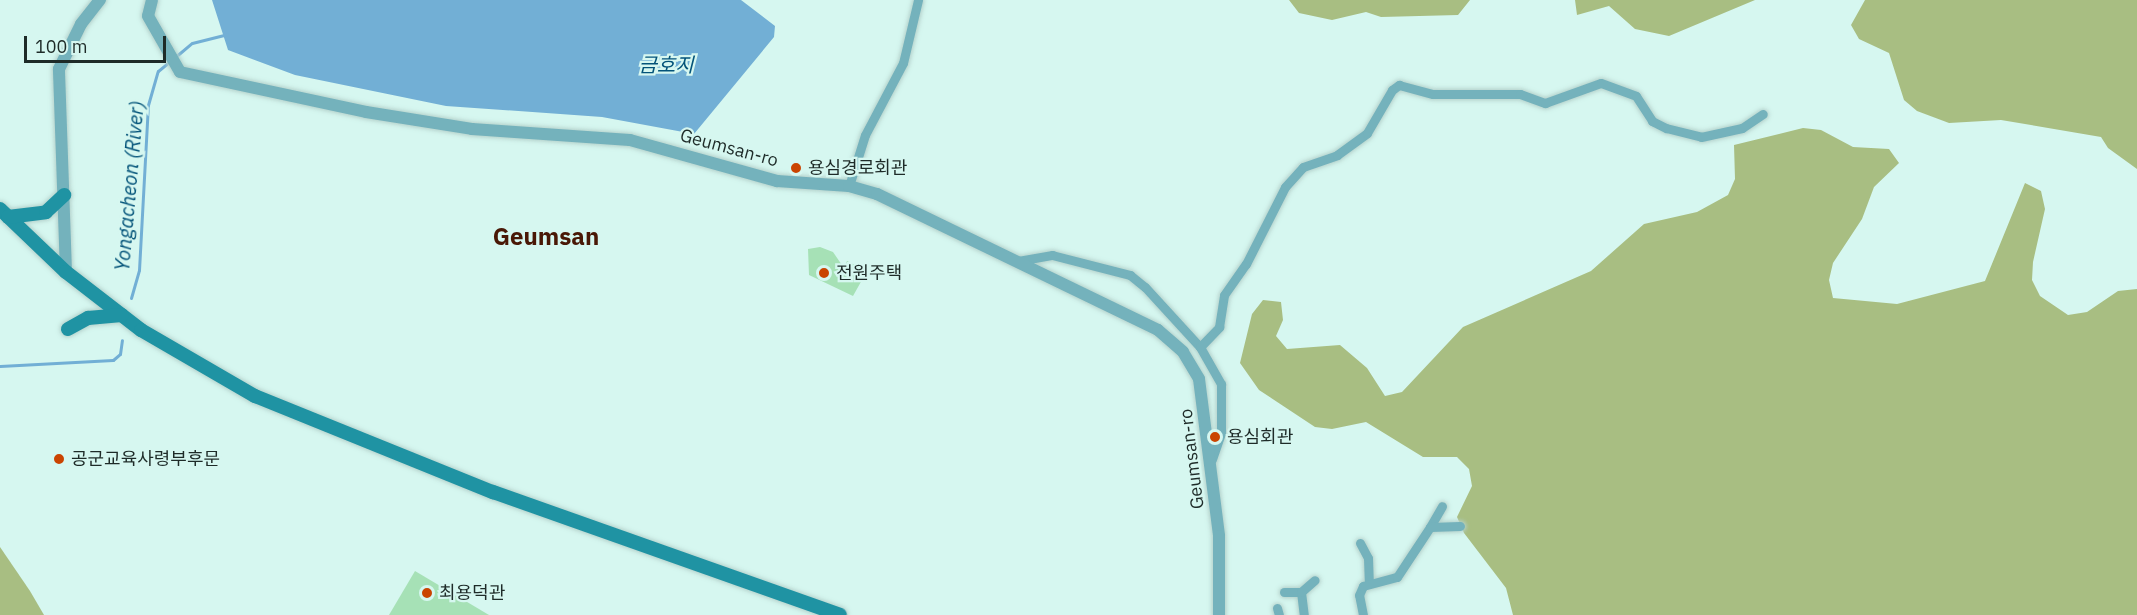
<!DOCTYPE html>
<meta charset="utf-8">
<style>
body{margin:0}
#map{position:relative;width:2137px;height:615px;overflow:hidden;background:#d6f7f0;font-family:"IBM Plex Sans","Noto Sans KR",sans-serif}
div>[style]{position:absolute}
.forest>*{inset:0;background:#a8be82}
.water>*{inset:0;background:#72afd5}
.stream>*{height:3px;margin:-1.5px;padding:0 1.5px;transform-origin:1.5px;border-radius:1.5px;background:#72afd5}
.building>*{inset:0;background:#a6e1b6}
.roads{filter:drop-shadow(0 0 2px #b5d2cc) drop-shadow(0 0 2px #b5d2cc)}
.minor>*{height:9px;margin:-4.5px;padding:0 4.5px;transform-origin:4.5px;border-radius:4.5px;background:#74b2bc}
.tertiary>*{height:12px;margin:-6px;padding:0 6px;transform-origin:6px;border-radius:6px;background:#74b2bc}
.secondary>*{height:14px;margin:-7px;padding:0 7px;transform-origin:7px;border-radius:7px;background:#1f93a3}
.dots>*{width:16px;height:16px;translate:-50% -50%;box-sizing:border-box;border:3px solid #d6f7f0;border-radius:50%}
span{translate:-50% -50%;white-space:nowrap;text-align:center;line-height:1.15;-webkit-text-stroke:4.5px #d6f7f0;paint-order:stroke}
.street-label{font-size:18px;color:#1e2b28}
.poi-label{font-size:18px;color:#1e2b28}
.left{translate:0 -50%;text-align:left}
.water-label{font-size:20px;color:#035379;font-style:italic}
.district-label{font-size:24px;color:#491806;font-weight:700}
.scale{position:absolute;left:24px;top:36px;width:142px;height:27px;box-sizing:border-box;border:3px solid #1e2b28;border-top:0;padding-left:8px;font-size:18px;line-height:21px;white-space:nowrap;color:#1e2b28;-webkit-text-stroke:4px #d6f7f0;paint-order:stroke}
</style>
<div id="map">
<div class="forest">
<i style="clip-path:polygon(1289px 0,1470px 0,1458px 15px,1381px 17px,1366px 12px,1332px 20px,1299px 13px)"></i>
<i style="clip-path:polygon(1575px 0,1755px 0,1669px 36px,1635px 29px,1609px 6px,1577px 15px)"></i>
<i style="clip-path:polygon(1865px 0,2137px 0,2137px 169px,2108px 148px,2101px 137px,2001px 120px,1949px 123px,1917px 111px,1904px 100px,1889px 53px,1859px 39px,1851px 25px)"></i>
<i style="clip-path:polygon(1803px 128px,1821px 130px,1853px 147px,1889px 149px,1899px 163px,1874px 187px,1862px 219px,1833px 263px,1829px 280px,1833px 298px,1897px 304px,1985px 281px,2025px 183px,2041px 191px,2045px 209px,2033px 262px,2032px 280px,2040px 296px,2068px 315px,2087px 312px,2118px 291px,2137px 289px,2137px 615px,1513px 615px,1506px 588px,1464px 533px,1457px 517px,1472px 486px,1469px 469px,1457px 457px,1423px 457px,1366px 422px,1332px 429px,1315px 427px,1259px 390px,1240px 363px,1252px 314px,1263px 300px,1281px 302px,1283px 320px,1276px 336px,1287px 349px,1340px 345px,1367px 368px,1385px 396px,1402px 392px,1463px 327px,1591px 271px,1644px 224px,1697px 212px,1728px 195px,1735px 179px,1734px 145px)"></i>
<i style="clip-path:polygon(0 547px,30px 591px,44px 615px,0 615px)"></i>
</div>
<div class="water">
<i style="clip-path:polygon(212px 0,741px 0,775px 26px,774px 37px,694px 134px,602px 117px,446px 106px,295px 75px,228px 50px)"></i>
</div>
<div class="stream">
<i style="left:174px;top:58px;width:23px;rotate:-40deg"></i>
<i style="left:192px;top:43px;width:36px;rotate:-14deg"></i>
<i style="left:131px;top:298px;width:29px;rotate:-74deg"></i>
<i style="left:139px;top:270px;width:165px;rotate:-86.9deg"></i>
<i style="left:148px;top:105px;width:35px;rotate:-74deg"></i>
<i style="left:158px;top:71px;width:14px;rotate:-39deg"></i>
<i style="left:0;top:366px;width:113px;rotate:-3deg"></i>
<i style="left:113px;top:360px;width:9px;rotate:-41deg"></i>
<i style="left:120px;top:354px;width:14px;rotate:-82deg"></i>
</div>
<div class="building">
<i style="clip-path:polygon(820px 247px,833px 252px,844px 268px,847px 261px,867px 271px,853px 296px,809px 275px,808px 249px)"></i>
<i style="clip-path:polygon(415px 571px,489px 615px,389px 615px)"></i>
</div>
<div class="roads">
<div class="minor">
<i style="left:849px;top:186px;width:53px;rotate:-72.6deg"></i>
<i style="left:865px;top:135px;width:81px;rotate:-62.2deg"></i>
<i style="left:903px;top:63px;width:65px;rotate:-76.6deg"></i>
<i style="left:1018px;top:261px;width:35px;rotate:-10deg"></i>
<i style="left:1052px;top:255px;width:81px;rotate:14.4deg"></i>
<i style="left:1130px;top:275px;width:19px;rotate:39deg"></i>
<i style="left:1145px;top:287px;width:81px;rotate:47.5deg"></i>
<i style="left:1200px;top:347px;width:43px;rotate:60.4deg"></i>
<i style="left:1221px;top:384px;width:49px;rotate:90deg"></i>
<i style="left:1221px;top:433px;width:28px;rotate:109deg"></i>
<i style="left:1200px;top:347px;width:28px;rotate:-46deg"></i>
<i style="left:1219px;top:327px;width:32px;rotate:-81deg"></i>
<i style="left:1224px;top:295px;width:38px;rotate:-55deg"></i>
<i style="left:1246px;top:264px;width:86px;rotate:-63.1deg"></i>
<i style="left:1285px;top:187px;width:27px;rotate:-48deg"></i>
<i style="left:1303px;top:167px;width:36px;rotate:-19deg"></i>
<i style="left:1337px;top:155px;width:37px;rotate:-36deg"></i>
<i style="left:1367px;top:133px;width:50px;rotate:-59.8deg"></i>
<i style="left:1392px;top:90px;width:9px;rotate:-36deg"></i>
<i style="left:1399px;top:85px;width:35px;rotate:15deg"></i>
<i style="left:1433px;top:94px;width:87px"></i>
<i style="left:1520px;top:94px;width:27px;rotate:20deg"></i>
<i style="left:1545px;top:103px;width:59px;rotate:-19.7deg"></i>
<i style="left:1601px;top:83px;width:37px;rotate:20deg"></i>
<i style="left:1636px;top:96px;width:30px;rotate:57deg"></i>
<i style="left:1652px;top:121px;width:16px;rotate:27deg"></i>
<i style="left:1666px;top:128px;width:36px;rotate:14deg"></i>
<i style="left:1701px;top:137px;width:42px;rotate:-12.4deg"></i>
<i style="left:1742px;top:128px;width:25px;rotate:-34deg"></i>
<i style="left:1430px;top:527px;width:24px;rotate:-60deg"></i>
<i style="left:1360px;top:543px;width:17px;rotate:62deg"></i>
<i style="left:1368px;top:558px;width:26px;rotate:88deg"></i>
<i style="left:1284px;top:592px;width:17px"></i>
<i style="left:1301px;top:592px;width:23px;rotate:83deg"></i>
<i style="left:1301px;top:592px;width:18px;rotate:-41deg"></i>
<i style="left:1277px;top:608px;width:7px;rotate:74deg"></i>
<i style="left:1363px;top:615px;width:20px;rotate:-101deg"></i>
<i style="left:1359px;top:595px;width:10px;rotate:-66deg"></i>
<i style="left:1363px;top:586px;width:35px;rotate:-15deg"></i>
<i style="left:1397px;top:577px;width:60px;rotate:-56.6deg"></i>
<i style="left:1430px;top:527px;width:30px;rotate:-2deg"></i>
</div>
<div class="tertiary">
<i style="left:152px;top:0;width:16px;rotate:104deg"></i>
<i style="left:148px;top:16px;width:64px;rotate:60.3deg"></i>
<i style="left:180px;top:72px;width:190px;rotate:12.1deg"></i>
<i style="left:366px;top:112px;width:107px;rotate:9.1deg"></i>
<i style="left:472px;top:129px;width:158px;rotate:4deg"></i>
<i style="left:630px;top:140px;width:153px;rotate:15.6deg"></i>
<i style="left:777px;top:181px;width:72px;rotate:4deg"></i>
<i style="left:849px;top:186px;width:29px;rotate:16deg"></i>
<i style="left:877px;top:194px;width:312px;rotate:25.8deg"></i>
<i style="left:1158px;top:330px;width:33px;rotate:41deg"></i>
<i style="left:1183px;top:352px;width:31px;rotate:59deg"></i>
<i style="left:1199px;top:379px;width:158px;rotate:82.7deg"></i>
<i style="left:1219px;top:536px;width:79px;rotate:90deg"></i>
<i style="left:66px;top:272px;width:203px;rotate:-92deg"></i>
<i style="left:59px;top:69px;width:50px;rotate:-63.9deg"></i>
<i style="left:81px;top:24px;width:31px;rotate:-52deg"></i>
</div>
<div class="secondary">
<i style="left:0;top:209px;width:91px;rotate:43.7deg"></i>
<i style="left:66px;top:272px;width:95px;rotate:37.7deg"></i>
<i style="left:141px;top:330px;width:132px;rotate:30.1deg"></i>
<i style="left:255px;top:396px;width:257px;rotate:22deg"></i>
<i style="left:493px;top:492px;width:368px;rotate:19.5deg"></i>
<i style="left:8px;top:217px;width:38px;rotate:-7deg"></i>
<i style="left:46px;top:212px;width:25px;rotate:-43deg"></i>
<i style="left:68px;top:329px;width:23px;rotate:-29deg"></i>
<i style="left:88px;top:318px;width:34px;rotate:-5deg"></i>
</div>
</div>
<div class="dots">
<i style="left:796px;top:168px;background:#ca4401"></i>
<i style="left:824px;top:273px;background:#ca4401"></i>
<i style="left:1215px;top:437px;background:#ca4401"></i>
<i style="left:59px;top:459px;background:#ca4401"></i>
<i style="left:427px;top:593px;background:#ca4401"></i>
</div>
<div class="street-label">
<span style="left:729px;top:148px;rotate:15deg">Geumsan-ro</span>
<span style="left:1192px;top:459px;rotate:-97deg">Geumsan-ro</span>
</div>
<div class="poi-label">
<span class="left" style="left:808px;top:168px">용심경로회관</span>
<span class="left" style="left:836px;top:273px">전원주택</span>
<span class="left" style="left:1227px;top:437px">용심회관</span>
<span class="left" style="left:71px;top:459px">공군교육사령부후문</span>
<span class="left" style="left:439px;top:593px">최용덕관</span>
</div>
<div class="water-label">
<span style="left:666px;top:64px">금호지</span>
<span style="left:129px;top:186px;rotate:-85deg">Yongacheon (River)</span>
</div>
<div class="district-label">
<span style="left:546px;top:237px">Geumsan</span>
</div>
<div class="scale">100 m</div>
</div>
